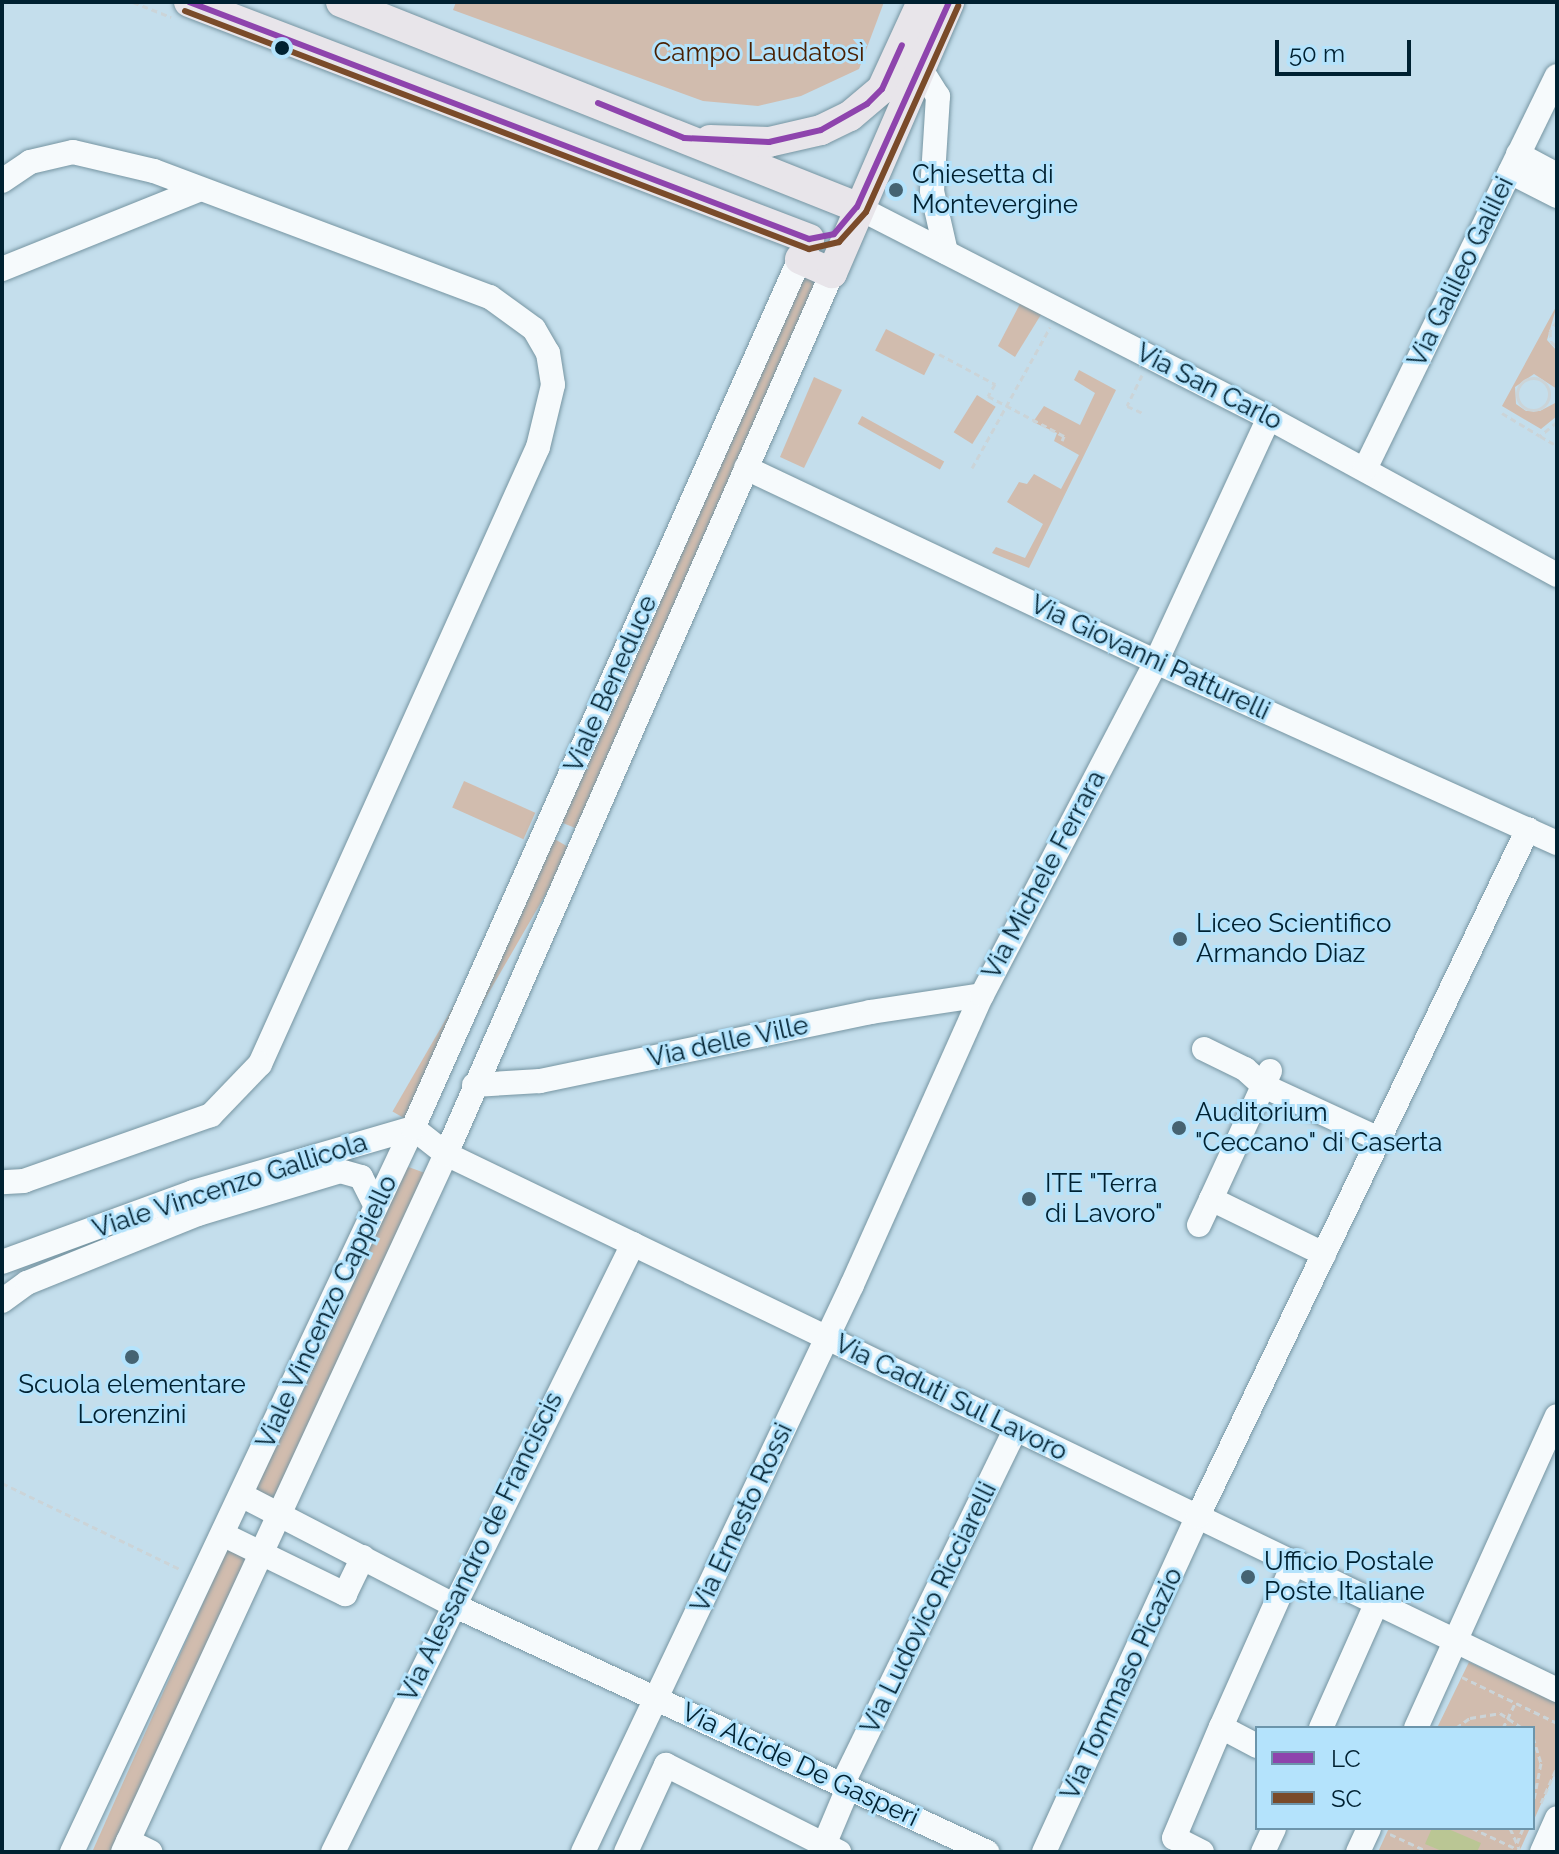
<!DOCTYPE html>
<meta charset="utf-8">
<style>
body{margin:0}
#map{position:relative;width:1559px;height:1854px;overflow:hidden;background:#c4deec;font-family:Raleway,sans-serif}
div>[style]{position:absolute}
.green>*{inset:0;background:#d1bcae;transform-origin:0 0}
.water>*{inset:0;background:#bac694}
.path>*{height:3px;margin-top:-1.5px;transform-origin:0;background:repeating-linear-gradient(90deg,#cbd4d8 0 6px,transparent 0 10px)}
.path>.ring{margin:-1.5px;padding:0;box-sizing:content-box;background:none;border:3px solid #cbd4d8;border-radius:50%}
.roads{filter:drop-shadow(0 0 2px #7695a2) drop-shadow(0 0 2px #7695a2)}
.minor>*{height:24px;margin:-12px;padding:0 12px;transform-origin:12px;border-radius:12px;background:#f6fafc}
.major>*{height:30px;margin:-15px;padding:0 15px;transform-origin:15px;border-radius:15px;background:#e8e5ea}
.bus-1>*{height:6px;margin:-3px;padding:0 3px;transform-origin:3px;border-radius:3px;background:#8e44ad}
.bus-2>*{height:6px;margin:-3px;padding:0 3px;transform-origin:3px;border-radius:3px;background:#7a4b2a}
.dots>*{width:22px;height:22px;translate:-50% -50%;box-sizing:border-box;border:4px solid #b4e3fc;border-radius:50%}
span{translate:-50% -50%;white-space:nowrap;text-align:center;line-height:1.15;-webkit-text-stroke:6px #b4e3fc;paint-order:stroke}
.park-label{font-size:26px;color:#4a1f00}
.poi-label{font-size:26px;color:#002131}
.left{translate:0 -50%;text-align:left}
.street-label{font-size:26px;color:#002131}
.frame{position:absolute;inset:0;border:4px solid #002131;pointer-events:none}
.legend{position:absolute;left:1255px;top:1726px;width:280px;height:104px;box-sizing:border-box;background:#b4e3fc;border:2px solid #6c95ab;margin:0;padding:10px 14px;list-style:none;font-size:24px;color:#002131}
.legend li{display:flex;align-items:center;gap:16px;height:40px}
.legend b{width:40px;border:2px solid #6c95ab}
.scale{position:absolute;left:1275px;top:40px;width:136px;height:36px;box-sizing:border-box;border:4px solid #002131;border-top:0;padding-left:10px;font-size:24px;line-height:28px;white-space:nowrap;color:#002131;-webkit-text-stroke:6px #b4e3fc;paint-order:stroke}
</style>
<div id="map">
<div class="green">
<i style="clip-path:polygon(456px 2px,884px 2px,859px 69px,801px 96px,758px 106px,703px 101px,453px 10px)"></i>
<i style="clip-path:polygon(802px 270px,821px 277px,580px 830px,558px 821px)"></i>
<i style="clip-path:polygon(1021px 302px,1042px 313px,1015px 357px,998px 346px)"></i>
<i style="clip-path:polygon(1557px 305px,1547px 340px,1557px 351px,1557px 389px,1534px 374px,1515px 387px,1516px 404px,1526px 411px,1540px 411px,1557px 402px,1557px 416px,1541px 429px,1502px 406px)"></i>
<i style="left:886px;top:329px;width:55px;height:24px;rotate:27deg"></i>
<i style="clip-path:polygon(1079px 370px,1116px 390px,1029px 568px,992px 553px,996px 547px,1025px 558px,1043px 524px,1007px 502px,1019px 482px,1027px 484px,1034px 474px,1061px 489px,1079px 455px,1054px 441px,1057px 433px,1033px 422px,1044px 406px,1080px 425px,1095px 393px,1074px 380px)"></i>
<i style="clip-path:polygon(814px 377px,842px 390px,804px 468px,780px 457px)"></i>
<i style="left:977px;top:395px;width:22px;height:44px;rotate:32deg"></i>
<i style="left:862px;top:416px;width:94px;height:9px;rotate:29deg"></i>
<i style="left:464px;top:781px;width:78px;height:29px;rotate:24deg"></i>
<i style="left:551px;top:837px;width:24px;height:317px;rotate:30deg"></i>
<i style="clip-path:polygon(403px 1165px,425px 1173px,279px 1506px,254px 1492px)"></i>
<i style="left:227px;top:1549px;width:24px;height:335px;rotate:24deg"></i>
<i style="clip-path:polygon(1469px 1662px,1557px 1703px,1557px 1768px,1533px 1822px,1533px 1728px,1437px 1728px)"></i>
<i style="clip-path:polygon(1389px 1828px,1530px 1828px,1519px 1852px,1378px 1852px)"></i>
</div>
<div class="water">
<i style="clip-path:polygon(1432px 1828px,1446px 1828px,1481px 1843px,1477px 1852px,1444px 1852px,1425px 1844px)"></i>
</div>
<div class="path">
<i style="left:133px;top:2px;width:41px;rotate:21.5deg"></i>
<i style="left:1557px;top:321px;width:12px;rotate:125deg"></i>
<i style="left:1550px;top:331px;width:11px;rotate:85deg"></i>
<i style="left:1551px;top:342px;width:7px;rotate:34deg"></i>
<i style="left:939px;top:354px;width:64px;rotate:28.2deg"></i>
<i style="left:995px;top:384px;width:14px;rotate:120deg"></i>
<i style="left:988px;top:396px;width:86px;rotate:27.8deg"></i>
<i style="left:1064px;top:436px;width:5px;rotate:112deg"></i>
<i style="left:1142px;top:375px;width:34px;rotate:116deg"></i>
<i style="left:1127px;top:406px;width:17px;rotate:24deg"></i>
<i class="ring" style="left:1517px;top:378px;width:29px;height:29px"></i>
<i style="left:1502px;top:413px;width:44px;rotate:31.2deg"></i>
<i style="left:1557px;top:422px;width:22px;rotate:141deg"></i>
<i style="left:1540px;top:436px;width:20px;rotate:30deg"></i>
<i style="left:972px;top:468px;width:161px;rotate:-61deg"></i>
<i style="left:2px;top:1483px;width:200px;rotate:25.8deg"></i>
<i style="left:1462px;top:1677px;width:106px;rotate:25.8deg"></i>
<i style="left:1456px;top:1728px;width:17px;rotate:-36deg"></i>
<i style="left:1470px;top:1718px;width:30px;rotate:-9deg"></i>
<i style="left:1500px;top:1713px;width:27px;rotate:34deg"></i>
<i style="left:1503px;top:1728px;width:28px;rotate:-64deg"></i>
<i style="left:1533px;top:1737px;width:27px;rotate:73deg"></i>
<i style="left:1541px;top:1763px;width:42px;rotate:101deg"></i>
<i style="left:1541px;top:1803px;width:39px;rotate:-66deg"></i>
<i style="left:1472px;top:1828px;width:54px;rotate:25.1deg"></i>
<i style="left:1510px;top:1828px;width:24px;rotate:66deg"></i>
<i style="left:1390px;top:1834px;width:43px;rotate:24.8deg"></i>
<i style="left:1517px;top:1843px;width:16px;rotate:-68deg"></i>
</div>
<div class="roads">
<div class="minor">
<i style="left:919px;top:66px;width:36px;rotate:58deg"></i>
<i style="left:938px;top:96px;width:95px;rotate:93.6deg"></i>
<i style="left:932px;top:191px;width:63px;rotate:77.1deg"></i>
<i style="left:1518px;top:154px;width:44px;rotate:28.3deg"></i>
<i style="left:1510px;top:172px;width:53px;rotate:27.1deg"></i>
<i style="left:2px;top:181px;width:34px;rotate:-34deg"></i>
<i style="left:30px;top:162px;width:44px;rotate:-13.1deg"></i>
<i style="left:73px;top:152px;width:83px;rotate:13.2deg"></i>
<i style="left:154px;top:171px;width:359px;rotate:20.6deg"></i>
<i style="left:490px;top:297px;width:54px;rotate:36deg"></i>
<i style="left:534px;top:329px;width:28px;rotate:60deg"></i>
<i style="left:548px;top:353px;width:32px;rotate:81deg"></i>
<i style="left:553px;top:385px;width:64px;rotate:103.6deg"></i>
<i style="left:538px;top:447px;width:677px;rotate:114.25deg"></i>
<i style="left:260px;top:1064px;width:71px;rotate:133.9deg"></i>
<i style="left:211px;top:1115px;width:198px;rotate:160.6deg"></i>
<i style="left:24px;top:1181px;width:22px;rotate:177deg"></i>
<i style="left:857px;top:207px;width:463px;rotate:27.1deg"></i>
<i style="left:1269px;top:418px;width:328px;rotate:28.6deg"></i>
<i style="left:2px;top:269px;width:214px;rotate:-21.9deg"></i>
<i style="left:746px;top:468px;width:454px;rotate:25.3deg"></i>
<i style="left:1156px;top:662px;width:440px;rotate:24.3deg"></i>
<i style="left:1365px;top:469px;width:437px;rotate:-64deg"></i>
<i style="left:1204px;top:1049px;width:46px;rotate:26deg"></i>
<i style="left:1245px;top:1069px;width:25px;rotate:42deg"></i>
<i style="left:1264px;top:1086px;width:127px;rotate:24.7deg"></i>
<i style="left:1270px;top:1071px;width:141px;rotate:114.7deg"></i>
<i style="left:1211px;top:1199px;width:126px;rotate:26deg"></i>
<i style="left:474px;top:1085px;width:66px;rotate:-3.5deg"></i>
<i style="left:540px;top:1081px;width:337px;rotate:-11.8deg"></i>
<i style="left:870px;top:1012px;width:113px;rotate:-8.6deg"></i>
<i style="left:413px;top:1128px;width:42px;rotate:38.2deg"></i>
<i style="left:446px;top:1154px;width:1234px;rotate:25.75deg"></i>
<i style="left:1199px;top:1225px;width:29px;rotate:-65deg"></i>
<i style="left:2px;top:1262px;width:203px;rotate:-20.1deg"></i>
<i style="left:193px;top:1192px;width:229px;rotate:-16.2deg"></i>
<i style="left:2px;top:1301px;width:31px;rotate:-36deg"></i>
<i style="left:27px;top:1283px;width:184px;rotate:-22deg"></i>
<i style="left:198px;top:1214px;width:148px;rotate:-16.8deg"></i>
<i style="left:340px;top:1171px;width:22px;rotate:16deg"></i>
<i style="left:361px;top:1177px;width:30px;rotate:63deg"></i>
<i style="left:243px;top:1496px;width:234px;rotate:27.4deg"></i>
<i style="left:451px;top:1604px;width:591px;rotate:24.83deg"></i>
<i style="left:224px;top:1535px;width:135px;rotate:26deg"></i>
<i style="left:345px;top:1594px;width:41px;rotate:-64.1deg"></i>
<i style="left:1221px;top:1727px;width:182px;rotate:-66deg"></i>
<i style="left:1321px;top:1728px;width:138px;rotate:-66deg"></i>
<i style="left:1416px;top:1728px;width:342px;rotate:-65.7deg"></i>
<i style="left:842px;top:1785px;width:394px;rotate:-64deg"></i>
<i style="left:128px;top:1841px;width:25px;rotate:26deg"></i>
<i style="left:824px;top:1845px;width:62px;rotate:-67.2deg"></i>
<i style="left:72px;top:1852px;width:800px;rotate:-64.78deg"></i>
<i style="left:413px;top:1128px;width:967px;rotate:-66.01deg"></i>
<i style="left:123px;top:1852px;width:769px;rotate:-65.17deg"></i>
<i style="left:446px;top:1154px;width:962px;rotate:-66.34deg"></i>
<i style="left:333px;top:1852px;width:678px;rotate:-63.74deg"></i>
<i style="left:583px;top:1852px;width:628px;rotate:-64.62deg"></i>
<i style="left:852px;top:1285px;width:318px;rotate:-65.9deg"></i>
<i style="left:982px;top:995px;width:376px;rotate:-62.4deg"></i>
<i style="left:1156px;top:662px;width:269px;rotate:-65.2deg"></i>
<i style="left:626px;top:1852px;width:96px;rotate:-65.3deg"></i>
<i style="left:666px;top:1765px;width:194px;rotate:26.7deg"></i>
<i style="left:1044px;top:1852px;width:370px;rotate:-65.4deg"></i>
<i style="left:1198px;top:1516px;width:762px;rotate:-64.34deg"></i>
<i style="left:1202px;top:1852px;width:31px;rotate:-153deg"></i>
<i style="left:1174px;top:1838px;width:121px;rotate:-67.1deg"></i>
<i style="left:1221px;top:1727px;width:41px;rotate:27.8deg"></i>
<i style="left:1263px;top:1852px;width:26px;rotate:-65deg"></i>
<i style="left:1358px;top:1852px;width:26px;rotate:-65deg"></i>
<i style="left:1542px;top:1852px;width:37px;rotate:-66deg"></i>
</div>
<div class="major">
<i style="left:189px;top:2px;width:664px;rotate:20.92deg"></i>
<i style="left:341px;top:2px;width:555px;rotate:21.67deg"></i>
<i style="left:710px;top:140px;width:59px;rotate:1.9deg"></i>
<i style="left:769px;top:142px;width:53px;rotate:-13deg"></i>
<i style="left:821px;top:130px;width:32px;rotate:-26deg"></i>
<i style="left:850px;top:116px;width:42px;rotate:-40.2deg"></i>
<i style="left:882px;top:89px;width:96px;rotate:-65.3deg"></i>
<i style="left:800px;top:259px;width:35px;rotate:24deg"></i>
<i style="left:832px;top:273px;width:295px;rotate:-66.6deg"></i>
</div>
</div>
<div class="bus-1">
<i style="left:189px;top:2px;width:664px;rotate:20.92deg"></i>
<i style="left:809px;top:239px;width:25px;rotate:-11deg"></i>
<i style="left:834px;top:234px;width:35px;rotate:-50deg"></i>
<i style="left:857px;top:207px;width:225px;rotate:-65.8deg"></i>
<i style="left:598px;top:103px;width:93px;rotate:22.1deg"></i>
<i style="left:684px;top:138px;width:85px;rotate:2.7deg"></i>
<i style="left:769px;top:142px;width:53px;rotate:-13deg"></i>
<i style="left:821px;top:130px;width:53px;rotate:-29.5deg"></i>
<i style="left:867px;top:104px;width:21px;rotate:-45deg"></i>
<i style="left:882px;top:89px;width:48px;rotate:-65.6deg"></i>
</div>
<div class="bus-2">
<i style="left:185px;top:11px;width:668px;rotate:20.88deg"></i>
<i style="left:809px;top:249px;width:31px;rotate:-13deg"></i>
<i style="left:839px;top:242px;width:40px;rotate:-48deg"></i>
<i style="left:866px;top:212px;width:226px;rotate:-65.9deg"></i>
</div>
<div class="dots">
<i style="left:282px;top:48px;background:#002131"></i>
<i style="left:896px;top:190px;background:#456372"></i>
<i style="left:1180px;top:939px;background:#456372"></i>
<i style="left:1179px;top:1128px;background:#456372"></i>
<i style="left:1029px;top:1199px;background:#456372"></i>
<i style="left:132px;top:1357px;background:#456372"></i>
<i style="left:1248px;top:1577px;background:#456372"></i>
</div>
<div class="park-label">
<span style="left:759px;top:53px">Campo Laudatosì</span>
</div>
<div class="poi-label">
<span class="left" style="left:912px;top:190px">Chiesetta di<br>Montevergine</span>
<span class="left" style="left:1196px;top:939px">Liceo Scientifico<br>Armando Diaz</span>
<span class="left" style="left:1195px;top:1128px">Auditorium<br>"Ceccano" di Caserta</span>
<span class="left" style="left:1045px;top:1199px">ITE "Terra<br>di Lavoro"</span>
<span style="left:132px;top:1400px">Scuola elementare<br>Lorenzini</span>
<span class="left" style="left:1264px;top:1577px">Ufficio Postale<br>Poste Italiane</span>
</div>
<div class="street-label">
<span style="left:1461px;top:272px;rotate:-64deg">Via Galileo Galilei</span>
<span style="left:1209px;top:387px;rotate:27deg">Via San Carlo</span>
<span style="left:1150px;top:658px;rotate:25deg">Via Giovanni Patturelli</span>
<span style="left:611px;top:684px;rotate:-66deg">Viale Beneduce</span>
<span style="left:1044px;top:875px;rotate:-62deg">Via Michele Ferrara</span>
<span style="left:728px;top:1042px;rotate:-12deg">Via delle Ville</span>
<span style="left:230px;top:1186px;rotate:-18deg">Viale Vincenzo Gallicola</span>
<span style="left:327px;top:1312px;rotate:-65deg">Viale Vincenzo Cappiello</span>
<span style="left:951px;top:1398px;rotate:26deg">Via Caduti Sul Lavoro</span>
<span style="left:742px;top:1518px;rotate:-65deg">Via Ernesto Rossi</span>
<span style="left:481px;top:1547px;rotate:-64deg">Via Alessandro de Franciscis</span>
<span style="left:929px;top:1608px;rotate:-64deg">Via Ludovico Ricciarelli</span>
<span style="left:1122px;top:1684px;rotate:-65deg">Via Tommaso Picazio</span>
<span style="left:800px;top:1765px;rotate:25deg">Via Alcide De Gasperi</span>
</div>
<div class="frame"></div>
<ul class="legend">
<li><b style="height:10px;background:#8e44ad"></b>LC</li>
<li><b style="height:10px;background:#7a4b2a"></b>SC</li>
</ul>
<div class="scale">50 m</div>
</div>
